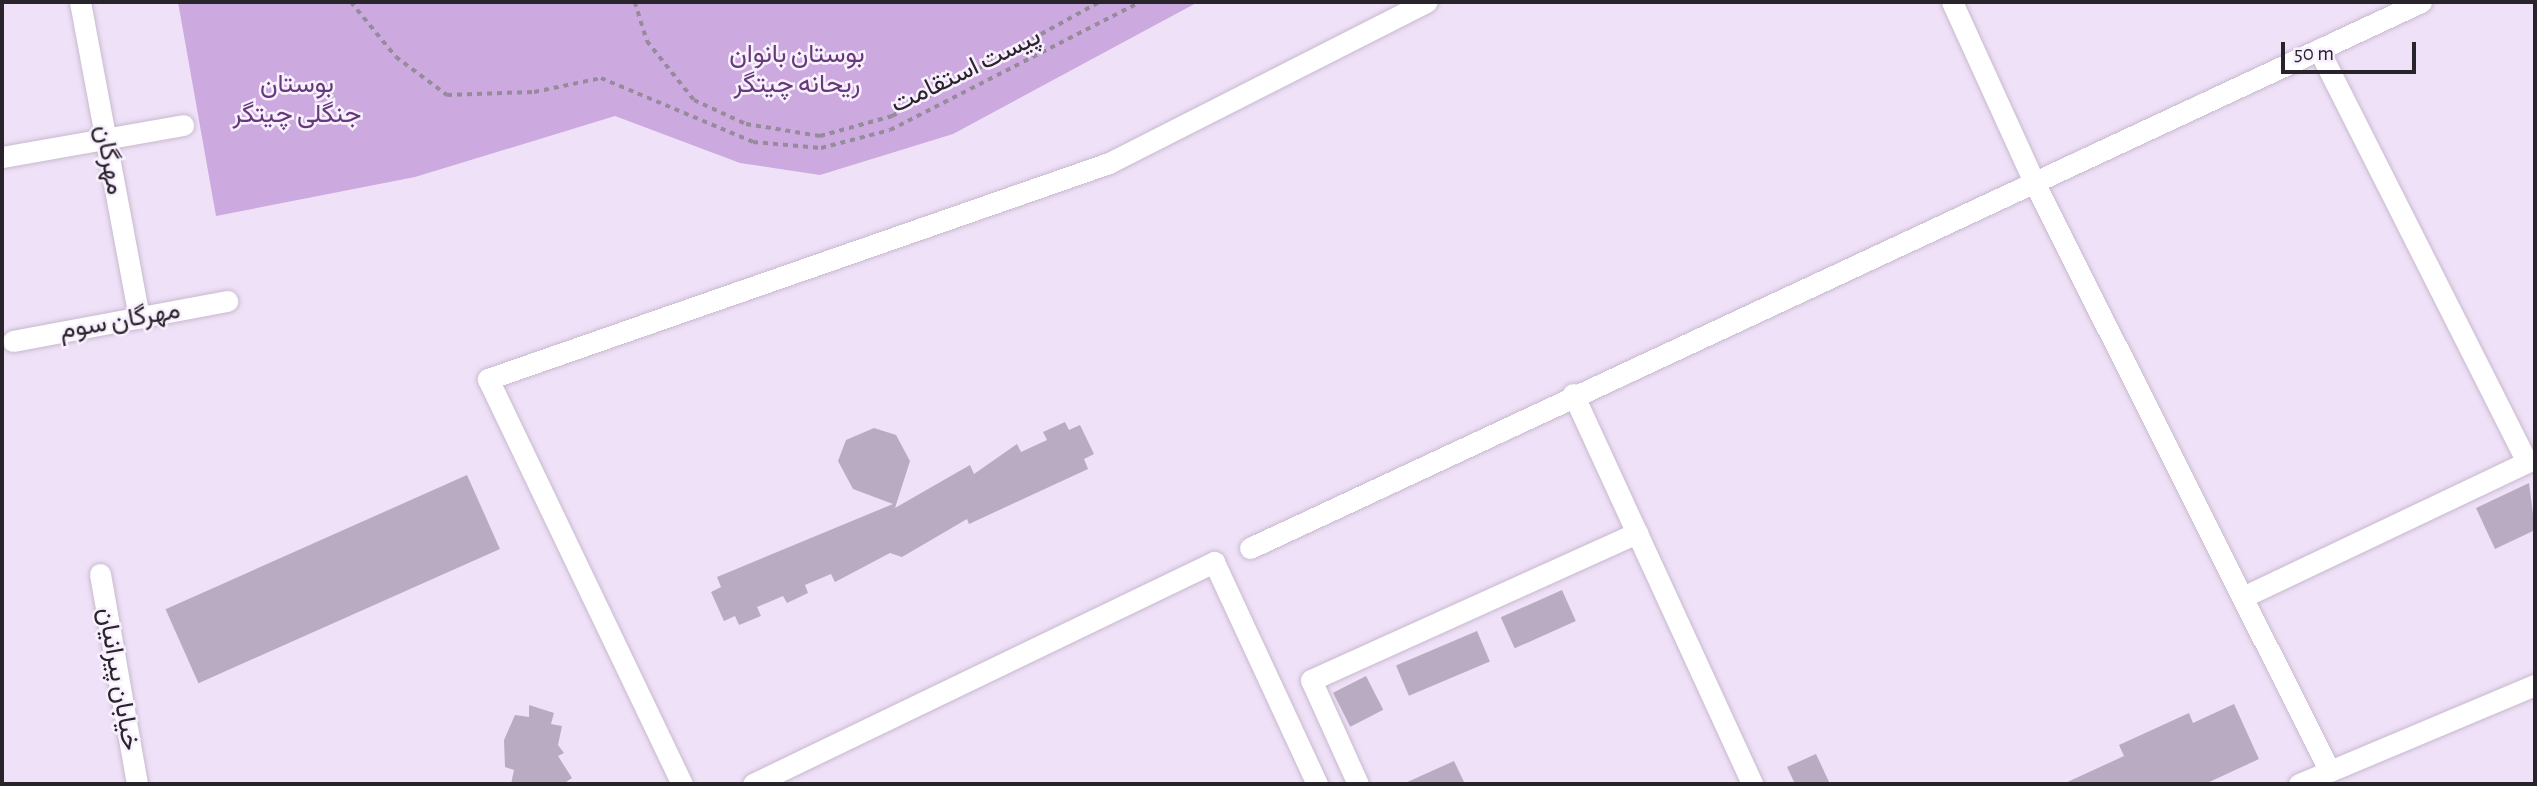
<!DOCTYPE html>
<meta charset="utf-8">
<style>
body{margin:0}
#map{position:relative;width:2537px;height:786px;overflow:hidden;background:#efe1f7;font-family:"Alegreya Sans",Vazirmatn,sans-serif}
div>[style]{position:absolute}
.green>*{inset:0;background:#cca9de}
.building>*{inset:0;background:#b9abc1;transform-origin:0 0}
.path>*{height:3.5px;margin-top:-1.75px;transform-origin:0;background:repeating-linear-gradient(90deg,#968b9b 0 5px,transparent 0 10px)}
.roads{filter:drop-shadow(0 0 2px #c7b9cf) drop-shadow(0 0 2px #c7b9cf)}
.minor>*{height:21px;margin:-10.5px;padding:0 10.5px;transform-origin:10.5px;border-radius:10.5px;background:#fff}
span{translate:-50% -50%;white-space:nowrap;text-align:center;line-height:1.15;-webkit-text-stroke:5px #f9f0fe;paint-order:stroke}
.park-label{font-size:26px;color:#65397a}
.street-label{font-size:26px;color:#29232c}
.frame{position:absolute;inset:0;border:4px solid #29232c;pointer-events:none}
.scale{position:absolute;left:2281px;top:42px;width:135px;height:32px;box-sizing:border-box;border:4px solid #29232c;border-top:0;padding-left:9px;font-size:21px;line-height:24px;white-space:nowrap;color:#29232c;-webkit-text-stroke:5px #f9f0fe;paint-order:stroke}
</style>
<div id="map">
<div class="green">
<i style="clip-path:polygon(178px 2px,1198px 2px,953px 134px,820px 175px,740px 163px,615px 116px,415px 177px,216px 216px)"></i>
</div>
<div class="building">
<i style="clip-path:polygon(1065px 422px,1069px 430px,1080px 425px,1094px 454px,1084px 459px,1088px 469px,969px 524px,967px 519px,902px 557px,890px 553px,835px 582px,831px 574px,805px 585px,808px 593px,787px 603px,783px 596px,757px 607px,761px 616px,739px 625px,735px 616px,724px 621px,711px 592px,721px 587px,717px 577px,893px 504px,853px 489px,838px 461px,846px 440px,874px 428px,896px 435px,910px 461px,895px 508px,970px 465px,974px 474px,1017px 444px,1021px 452px,1047px 440px,1043px 432px)"></i>
<i style="left:467px;top:475px;width:81px;height:330px;rotate:66deg"></i>
<i style="clip-path:polygon(2529px 483px,2535px 530px,2495px 549px,2476px 508px)"></i>
<i style="left:1562px;top:590px;width:34px;height:67px;rotate:66deg"></i>
<i style="left:1477px;top:631px;width:33px;height:88px;rotate:67deg"></i>
<i style="left:1366px;top:676px;width:38px;height:37px;rotate:63deg"></i>
<i style="clip-path:polygon(2234px 704px,2259px 759px,2205px 784px,2063px 784px,2124px 756px,2119px 745px,2189px 713px,2193px 723px)"></i>
<i style="clip-path:polygon(529px 705px,554px 713px,551px 724px,562px 726px,558px 745px,564px 753px,558px 756px,572px 778px,563px 784px,511px 784px,514px 770px,505px 767px,504px 740px,515px 715px,529px 717px)"></i>
<i style="clip-path:polygon(1816px 754px,1830px 784px,1795px 784px,1787px 767px)"></i>
<i style="clip-path:polygon(1454px 761px,1465px 784px,1403px 784px)"></i>
</div>
<div class="path">
<i style="left:351px;top:2px;width:71px;rotate:50.7deg"></i>
<i style="left:396px;top:57px;width:64px;rotate:36.7deg"></i>
<i style="left:447px;top:95px;width:87px;rotate:-2deg"></i>
<i style="left:534px;top:92px;width:68px;rotate:-11.8deg"></i>
<i style="left:601px;top:78px;width:165px;rotate:22.8deg"></i>
<i style="left:753px;top:142px;width:68px;rotate:5deg"></i>
<i style="left:821px;top:148px;width:71px;rotate:-14.6deg"></i>
<i style="left:890px;top:130px;width:281px;rotate:-27.1deg"></i>
<i style="left:635px;top:2px;width:41px;rotate:72.9deg"></i>
<i style="left:647px;top:41px;width:75px;rotate:51.5deg"></i>
<i style="left:694px;top:100px;width:57px;rotate:24.8deg"></i>
<i style="left:746px;top:124px;width:75px;rotate:9.2deg"></i>
<i style="left:820px;top:136px;width:75px;rotate:-15.5deg"></i>
<i style="left:892px;top:116px;width:236px;rotate:-28.8deg"></i>
</div>
<div class="roads">
<div class="minor">
<i style="left:80px;top:2px;width:321px;rotate:79.4deg"></i>
<i style="left:1952px;top:2px;width:198px;rotate:65.5deg"></i>
<i style="left:2034px;top:182px;width:658px;rotate:63.36deg"></i>
<i style="left:2px;top:157px;width:184px;rotate:-10deg"></i>
<i style="left:13px;top:341px;width:218px;rotate:-10.6deg"></i>
<i style="left:1573px;top:394px;width:429px;rotate:65.3deg"></i>
<i style="left:1250px;top:548px;width:1292px;rotate:-25deg"></i>
<i style="left:100px;top:574px;width:213px;rotate:80deg"></i>
<i style="left:2243px;top:597px;width:314px;rotate:-25.4deg"></i>
<i style="left:2527px;top:462px;width:462px;rotate:-116.8deg"></i>
<i style="left:682px;top:784px;width:449px;rotate:-115.6deg"></i>
<i style="left:488px;top:379px;width:657px;rotate:-19.18deg"></i>
<i style="left:1109px;top:163px;width:356px;rotate:-26.9deg"></i>
<i style="left:753px;top:784px;width:512px;rotate:-25.71deg"></i>
<i style="left:1214px;top:562px;width:245px;rotate:65.1deg"></i>
<i style="left:1358px;top:784px;width:114px;rotate:-114.3deg"></i>
<i style="left:1311px;top:680px;width:358px;rotate:-24.3deg"></i>
<i style="left:2299px;top:784px;width:256px;rotate:-22.8deg"></i>
</div>
</div>
<div class="park-label">
<span style="left:797px;top:70px">بوستان بانوان<br>ریحانه چیتگر</span>
<span style="left:297px;top:100px">بوستان<br>جنگلی چیتگر</span>
</div>
<div class="street-label">
<span style="left:966px;top:71px;rotate:-26deg">پیست استقامت</span>
<span style="left:109px;top:160px;rotate:80deg">مهرگان</span>
<span style="left:120px;top:321px;rotate:-10deg">مهرگان سوم</span>
<span style="left:118px;top:679px;rotate:80deg">خیابان پیرانیان</span>
</div>
<div class="frame"></div>
<div class="scale">50 m</div>
</div>
